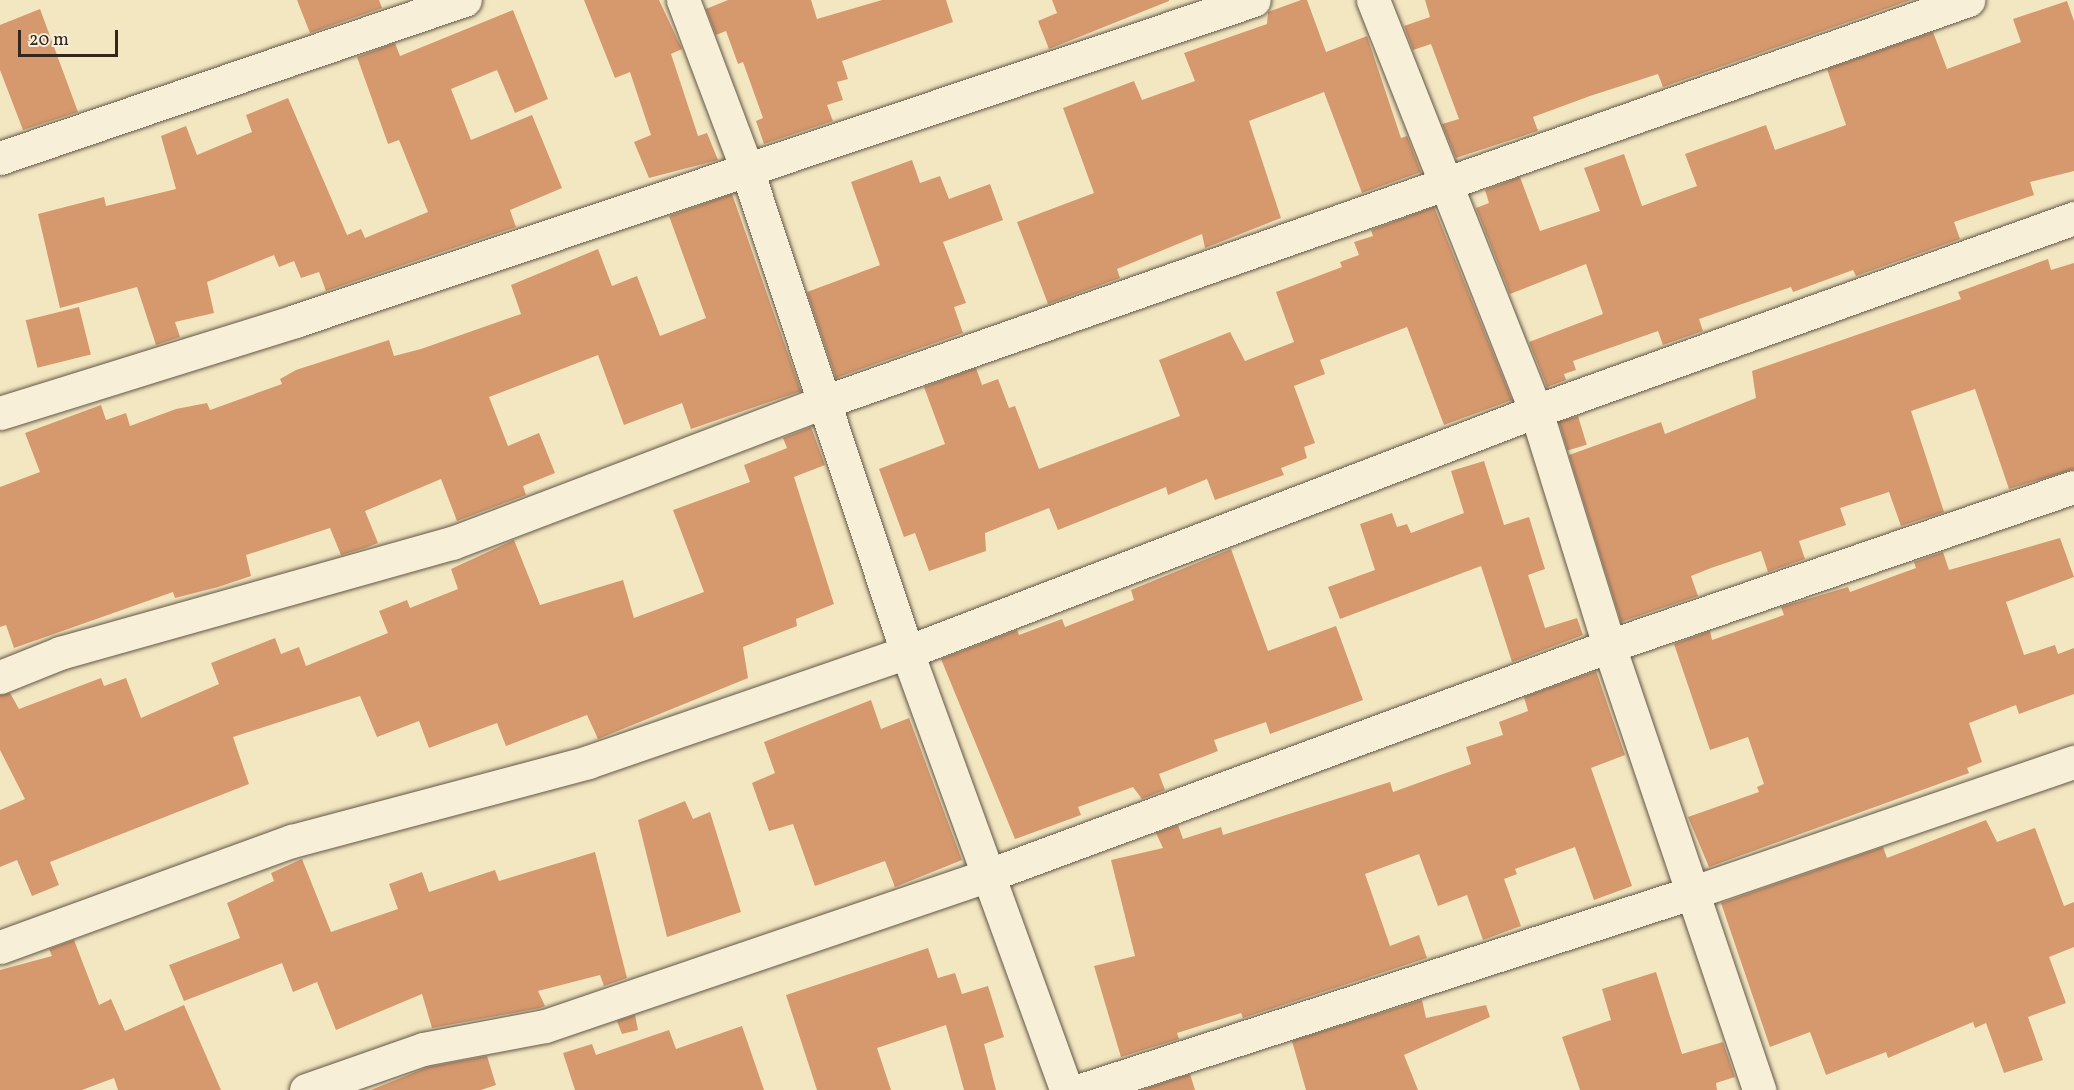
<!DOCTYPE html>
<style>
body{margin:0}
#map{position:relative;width:2074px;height:1090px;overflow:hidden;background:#f3e7c1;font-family:Vollkorn,serif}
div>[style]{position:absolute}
.building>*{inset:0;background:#d6996e;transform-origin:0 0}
.roads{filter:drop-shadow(0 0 2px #635647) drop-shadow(0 0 2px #635647)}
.minor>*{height:33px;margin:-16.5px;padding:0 16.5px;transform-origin:16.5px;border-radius:16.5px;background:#f7efd7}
span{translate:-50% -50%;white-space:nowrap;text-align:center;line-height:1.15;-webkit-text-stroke:4.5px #f7efd7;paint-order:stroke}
.scale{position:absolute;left:18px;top:30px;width:100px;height:27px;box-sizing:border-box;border:3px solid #33261e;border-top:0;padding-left:8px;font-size:18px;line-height:21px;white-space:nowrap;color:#33261e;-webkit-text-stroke:4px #f7efd7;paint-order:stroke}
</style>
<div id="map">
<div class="building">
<i style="clip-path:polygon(297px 0,379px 0,382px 8px,310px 33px)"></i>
<i style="clip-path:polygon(584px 0,659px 0,682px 49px,671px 54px,698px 136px,707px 133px,718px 160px,649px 178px,634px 142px,651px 135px,630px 72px,615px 78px)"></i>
<i style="clip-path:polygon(728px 0,811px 0,817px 19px,882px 0,946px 0,953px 22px,842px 61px,848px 79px,837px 82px,843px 100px,827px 105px,833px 121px,764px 144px,756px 121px,763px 118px,743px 62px,738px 64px,726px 31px,716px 35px,706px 9px)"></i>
<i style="clip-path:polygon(1052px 0,1169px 0,1169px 1px,1049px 49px,1038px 21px,1057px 13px)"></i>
<i style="clip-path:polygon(1301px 0,1307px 0,1326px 52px,1367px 36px,1401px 138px,1407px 136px,1421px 172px,1362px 193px,1324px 92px,1249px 121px,1281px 218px,1205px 248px,1202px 234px,1117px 269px,1120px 278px,1048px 304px,1017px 222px,1094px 193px,1063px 108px,1134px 81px,1142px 100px,1195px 81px,1184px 53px,1267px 24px,1268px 12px)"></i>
<i style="clip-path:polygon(1425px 0,1911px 0,1663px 87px,1658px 74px,1590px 96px,1533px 117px,1538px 131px,1456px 158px,1442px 124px,1459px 119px,1431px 44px,1413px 50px,1404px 26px,1430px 17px)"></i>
<i style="clip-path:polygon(2067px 1px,2074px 21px,2074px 171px,2030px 182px,2034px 195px,1954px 222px,1960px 239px,1856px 276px,1853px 270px,1793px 292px,1791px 287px,1699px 319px,1703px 331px,1663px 345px,1658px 331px,1573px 361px,1576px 370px,1564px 374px,1566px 380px,1547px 387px,1529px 342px,1603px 314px,1586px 264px,1510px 294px,1476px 208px,1489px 203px,1485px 190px,1520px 177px,1540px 231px,1600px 211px,1584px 168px,1624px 154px,1642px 206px,1697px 186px,1685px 154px,1766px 125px,1775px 150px,1846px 125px,1827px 69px,1933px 32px,1947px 69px,2021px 42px,2013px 19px)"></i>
<i style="clip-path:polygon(40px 9px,78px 112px,23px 130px,0 70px,0 25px)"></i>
<i style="clip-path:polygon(513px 10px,548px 99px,515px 113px,497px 70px,451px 89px,471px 140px,532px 115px,562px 188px,510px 210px,516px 227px,326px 291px,319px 272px,301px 278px,294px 261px,279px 267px,274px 255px,207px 282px,214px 313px,175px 322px,180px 337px,156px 345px,137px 287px,60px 308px,38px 214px,104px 197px,106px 206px,176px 189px,161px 136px,186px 126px,197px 155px,252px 132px,246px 115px,288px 98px,347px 235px,361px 229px,365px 238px,428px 212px,399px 140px,388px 144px,357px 57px,395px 43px,400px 56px)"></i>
<i style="clip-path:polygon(912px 160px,920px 183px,940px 176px,949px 199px,990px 184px,1003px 220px,943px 242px,966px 303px,954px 307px,963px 333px,836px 378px,807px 292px,880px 265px,851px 182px)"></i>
<i style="clip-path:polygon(732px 194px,801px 391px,691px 429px,682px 403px,624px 425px,598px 355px,489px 397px,508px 446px,539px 433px,555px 473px,523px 486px,526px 495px,457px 521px,441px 479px,365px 511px,378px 543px,365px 548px,341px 555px,330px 528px,246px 555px,251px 576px,218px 587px,175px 598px,173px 592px,14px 648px,6px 625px,0 627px,0 487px,40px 472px,25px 433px,101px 405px,106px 420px,126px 413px,130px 426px,176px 409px,207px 403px,210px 410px,282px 384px,280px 379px,296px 370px,389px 340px,394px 356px,421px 349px,521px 314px,511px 285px,598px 249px,612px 286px,637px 276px,660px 336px,706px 318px,669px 216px)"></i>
<i style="clip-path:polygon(1434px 207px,1512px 400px,1444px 425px,1407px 327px,1320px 360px,1325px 374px,1294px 386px,1315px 443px,1304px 447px,1307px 458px,1281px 468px,1284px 475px,1215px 500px,1207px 479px,1168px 495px,1166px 487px,1058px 530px,1049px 508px,985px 533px,986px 551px,929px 571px,915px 533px,904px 537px,879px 469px,945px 444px,924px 387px,976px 368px,982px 385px,998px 379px,1009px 408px,1015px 406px,1039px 469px,1180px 416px,1159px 360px,1230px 332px,1245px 361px,1294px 342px,1276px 292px,1342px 267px,1340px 262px,1359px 255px,1354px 242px,1373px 236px,1371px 230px)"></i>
<i style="clip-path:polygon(2048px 259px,2051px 270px,2074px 263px,2074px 469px,2009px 489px,1975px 389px,1911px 411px,1944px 512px,1901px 526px,1889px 492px,1840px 508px,1846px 525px,1799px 541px,1805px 559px,1768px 572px,1761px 551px,1711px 568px,1691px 576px,1698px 596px,1621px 622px,1569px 455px,1661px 422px,1665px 434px,1756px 398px,1752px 371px,1961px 299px,1958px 292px)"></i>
<i style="left:79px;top:307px;width:49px;height:55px;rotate:76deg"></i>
<i style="left:1578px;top:416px;width:30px;height:20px;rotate:73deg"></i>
<i style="clip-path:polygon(811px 427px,825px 465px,794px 477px,834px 604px,796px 619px,797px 626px,743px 647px,748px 678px,598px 739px,587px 715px,506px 746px,497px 723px,429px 748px,419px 721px,377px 737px,360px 696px,233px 737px,249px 784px,50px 862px,59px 885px,32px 896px,17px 860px,0 867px,0 810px,25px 799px,0 750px,0 695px,10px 693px,19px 709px,101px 678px,104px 686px,126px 678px,141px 718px,219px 684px,211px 663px,275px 638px,281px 654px,299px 647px,306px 666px,388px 633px,379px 611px,407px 600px,410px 608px,458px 589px,451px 569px,514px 540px,540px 605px,623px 580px,634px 618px,704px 592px,673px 510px,750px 482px,744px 465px,787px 448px,783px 438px)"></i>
<i style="clip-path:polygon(1484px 461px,1504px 525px,1529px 517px,1545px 569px,1528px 575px,1545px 628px,1577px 618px,1583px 635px,1512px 662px,1481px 566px,1340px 619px,1328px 587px,1375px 570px,1360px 524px,1392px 513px,1397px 527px,1407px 524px,1411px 533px,1464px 513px,1451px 471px)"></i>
<i style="clip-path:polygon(2060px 538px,2074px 577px,2006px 602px,2024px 655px,2055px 645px,2058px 654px,2074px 648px,2074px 694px,2019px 714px,2016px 705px,1969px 723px,1982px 762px,1967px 768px,1969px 773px,1709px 867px,1688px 817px,1759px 792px,1757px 787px,1764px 784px,1748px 737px,1710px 750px,1674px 644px,1710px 631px,1712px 640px,1784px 615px,1781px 607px,1848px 587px,1850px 592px,1916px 568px,1914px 562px,1943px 552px,1949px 570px)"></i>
<i style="clip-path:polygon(1231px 549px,1268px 651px,1336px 626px,1363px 700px,1270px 734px,1266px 722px,1214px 740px,1218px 751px,1159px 774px,1165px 790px,1142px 799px,1133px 787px,1078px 807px,1081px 815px,1015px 839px,941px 659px,1017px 630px,1019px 635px,1062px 619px,1065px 627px,1134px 600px,1131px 590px)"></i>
<i style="clip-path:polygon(1596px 671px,1625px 755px,1591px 768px,1632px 886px,1594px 900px,1575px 847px,1515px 869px,1517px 874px,1504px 879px,1521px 926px,1483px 940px,1467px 895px,1438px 906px,1419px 854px,1365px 874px,1390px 946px,1419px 935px,1427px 958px,1243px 1018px,1241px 1013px,1177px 1033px,1179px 1039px,1121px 1057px,1094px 966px,1135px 956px,1111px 860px,1163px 848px,1156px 833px,1178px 825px,1183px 839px,1221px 827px,1223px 835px,1390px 782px,1393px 792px,1471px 764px,1466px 747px,1503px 735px,1499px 722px,1528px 711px,1524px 697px)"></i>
<i style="clip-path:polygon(871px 700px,881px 729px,909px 718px,962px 860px,895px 887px,885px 861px,815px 886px,793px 824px,769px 831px,752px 783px,775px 773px,764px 742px)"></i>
<i style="clip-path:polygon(685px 801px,693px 819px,710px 812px,741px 912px,667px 937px,638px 820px)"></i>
<i style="clip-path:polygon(1986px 820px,1997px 842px,2035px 828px,2064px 906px,2074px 902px,2074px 947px,2049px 957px,2066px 1003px,2028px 1017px,2043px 1060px,2004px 1073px,1986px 1023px,1975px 1028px,1973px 1022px,1888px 1058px,1886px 1052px,1826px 1075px,1810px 1032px,1770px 1047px,1721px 903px,1883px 847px,1887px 858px)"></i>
<i style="clip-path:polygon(595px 852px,627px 978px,604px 986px,600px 975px,538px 991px,545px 1006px,540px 1008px,432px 1028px,422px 994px,336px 1030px,317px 982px,293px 992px,282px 963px,184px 1001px,169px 965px,240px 938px,227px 903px,274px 881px,271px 873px,302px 859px,331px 932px,398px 909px,389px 884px,422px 872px,429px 892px,495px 870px,499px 881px)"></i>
<i style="clip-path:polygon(74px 940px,99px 1005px,111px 999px,125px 1031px,184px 1005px,221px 1090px,118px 1090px,114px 1078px,82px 1090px,0 1090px,0 970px,52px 956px,49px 949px)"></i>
<i style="clip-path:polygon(928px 948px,938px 978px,955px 973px,962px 994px,988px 986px,1004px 1037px,984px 1044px,996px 1090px,964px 1090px,946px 1025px,877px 1048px,891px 1090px,817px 1090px,786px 995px)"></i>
<i style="clip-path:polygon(1656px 972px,1682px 1054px,1723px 1042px,1735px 1077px,1716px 1083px,1717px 1090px,1580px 1090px,1562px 1037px,1611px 1020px,1602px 989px)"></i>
<i style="clip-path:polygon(1422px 1000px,1426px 1018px,1486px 1005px,1490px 1017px,1404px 1055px,1418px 1090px,1306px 1090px,1292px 1041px)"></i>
<i style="clip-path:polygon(635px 1015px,638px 1030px,622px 1034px,617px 1021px)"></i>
<i style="clip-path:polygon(742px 1026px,764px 1090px,575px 1090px,563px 1053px,592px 1044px,596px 1055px,669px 1030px,676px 1049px)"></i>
<i style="clip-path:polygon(487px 1056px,496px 1085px,481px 1090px,371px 1090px,428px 1067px)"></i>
<i style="clip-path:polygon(1190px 1074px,1195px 1090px,1142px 1090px)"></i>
</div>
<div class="roads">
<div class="minor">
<i style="left:683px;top:0;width:178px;rotate:69.3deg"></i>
<i style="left:746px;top:167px;width:511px;rotate:71.64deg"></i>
<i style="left:907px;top:652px;width:466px;rotate:70deg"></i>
<i style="left:1373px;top:0;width:442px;rotate:68.4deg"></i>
<i style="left:1536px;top:411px;width:246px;rotate:72.7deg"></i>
<i style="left:1609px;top:646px;width:469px;rotate:71.3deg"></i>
<i style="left:0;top:158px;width:491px;rotate:-18.8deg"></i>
<i style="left:0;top:413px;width:309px;rotate:-17.3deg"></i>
<i style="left:295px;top:321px;width:1011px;rotate:-18.51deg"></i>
<i style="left:0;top:677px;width:65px;rotate:-21.8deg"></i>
<i style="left:60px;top:653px;width:407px;rotate:-15.7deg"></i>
<i style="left:452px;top:543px;width:398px;rotate:-20.8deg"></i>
<i style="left:824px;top:402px;width:1213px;rotate:-19.36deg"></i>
<i style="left:0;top:947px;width:311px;rotate:-20deg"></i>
<i style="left:292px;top:841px;width:306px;rotate:-14.9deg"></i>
<i style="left:588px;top:762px;width:337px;rotate:-19deg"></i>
<i style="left:907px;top:652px;width:674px;rotate:-20.96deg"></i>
<i style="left:1536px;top:411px;width:572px;rotate:-19.73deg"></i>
<i style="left:306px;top:1090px;width:124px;rotate:-19.3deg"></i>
<i style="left:423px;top:1049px;width:124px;rotate:-10.7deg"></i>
<i style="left:545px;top:1026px;width:469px;rotate:-18.8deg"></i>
<i style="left:989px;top:875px;width:661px;rotate:-20.27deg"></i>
<i style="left:1609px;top:646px;width:491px;rotate:-18.9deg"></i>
<i style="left:1081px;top:1090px;width:644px;rotate:-17.9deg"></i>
<i style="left:1694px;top:892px;width:402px;rotate:-18.9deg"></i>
</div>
</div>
<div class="scale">20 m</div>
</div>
